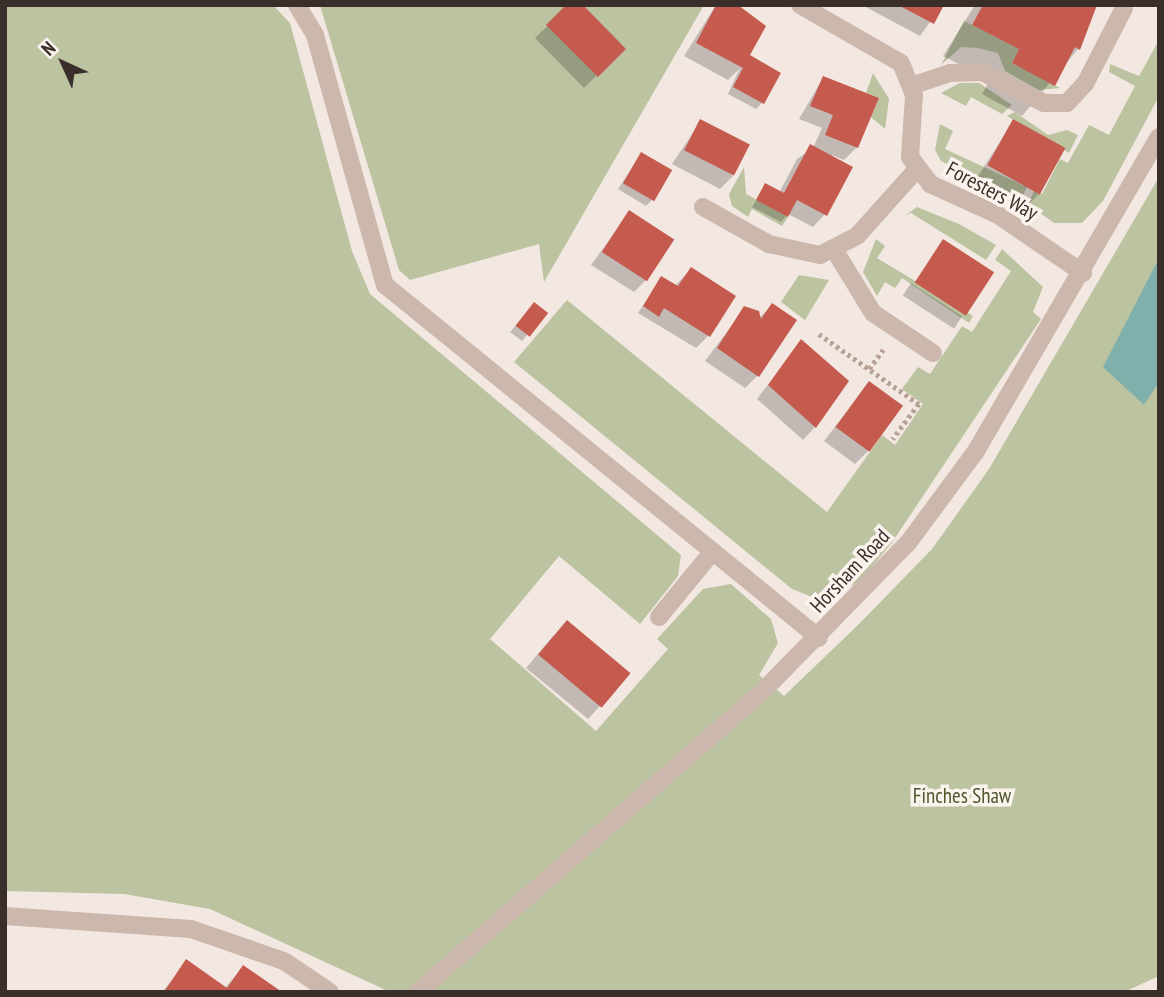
<!DOCTYPE html>
<style>
body{margin:0}
#map{position:relative;width:1164px;height:997px;overflow:hidden;background:#f3e8e1;font-family:"PT Sans Narrow",sans-serif}
div>[style]{position:absolute}
.green>*{inset:0;background:#bcc3a0}
.water>*{inset:0;background:#80b0ac}
.shadow>*{inset:0;background:#0003;transform-origin:0 0}
.building>*{inset:0;background:#c55b4e;transform-origin:0 0}
.path>*{height:4.5px;margin-top:-2.25px;transform-origin:0;background:repeating-linear-gradient(90deg,#b8a196 0 3.5px,transparent 0 7px)}
.service>*{height:18px;margin:-9px;padding:0 9px;transform-origin:9px;border-radius:9px;background:#ccb7ac}
.minor>*{height:18px;margin:-9px;padding:0 9px;transform-origin:9px;border-radius:9px;background:#ccb7ac}
.tertiary>*{height:18px;margin:-9px;padding:0 9px;transform-origin:9px;border-radius:9px;background:#ccb7ac}
span{translate:-50% -50%;white-space:nowrap;text-align:center;line-height:1.15;-webkit-text-stroke:7px #fbf3ee;paint-order:stroke}
.street-label{font-size:21px;color:#3a2e2b}
.park-label{font-size:21px;color:#4e582f}
.frame{position:absolute;inset:0;border:7px solid #3a2e2b;pointer-events:none}
.north{position:absolute;left:28px;top:28px;width:70px;height:70px;-webkit-text-stroke:5px #fbf3ee;paint-order:stroke;rotate:315deg;font-size:19px;font-weight:700;line-height:28px;text-align:center;color:#3a2e2b}
.north::after{content:'';display:block;margin:auto;width:24px;height:32px;background:#3a2e2b;clip-path:polygon(50% 0,100% 100%,50% 72%,0 100%)}
</style>
<div id="map">
<div class="green">
<i style="clip-path:polygon(5px 5px,273px 5px,290px 23px,352px 251px,370px 294px,681px 555px,678px 576px,640px 624px,559px 556px,490px 639px,596px 731px,668px 649px,657px 639px,703px 589px,731px 584px,771px 619px,778px 643px,759px 675px,784px 696px,860px 623px,932px 549px,989px 469px,1159px 177px,1159px 976px,1124px 992px,390px 992px,210px 909px,124px 894px,5px 891px)"></i>
<i style="clip-path:polygon(320px 5px,704px 5px,544px 282px,539px 244px,410px 280px,399px 270px)"></i>
<i style="clip-path:polygon(964px 21px,1019px 49px,1012px 63px,1060px 88px,1039px 90px,1005px 71px,998px 53px,978px 48px,961px 47px,941px 65px)"></i>
<i style="clip-path:polygon(1159px 40px,1159px 96px,1103px 201px,1082px 223px,1054px 223px,1028px 204px,1034px 191px,1042px 194px,1060px 159px,1068px 163px,1089px 125px,1109px 135px,1135px 86px,1109px 72px,1110px 64px,1139px 76px)"></i>
<i style="clip-path:polygon(873px 73px,889px 99px,885px 129px,871px 117px,879px 98px,866px 93px)"></i>
<i style="clip-path:polygon(960px 83px,979px 83px,1012px 105px,1002px 114px,971px 97px,966px 106px,941px 93px)"></i>
<i style="clip-path:polygon(1015px 112px,1048px 135px,1067px 130px,1078px 135px,1069px 153px,1007px 116px)"></i>
<i style="clip-path:polygon(940px 124px,953px 131px,945px 149px,1027px 187px,1021px 199px,941px 161px,935px 150px)"></i>
<i style="clip-path:polygon(744px 167px,746px 194px,788px 217px,782px 226px,752px 209px,748px 217px,732px 206px,729px 194px)"></i>
<i style="clip-path:polygon(917px 207px,959px 224px,996px 245px,986px 260px,911px 213px,905px 216px)"></i>
<i style="clip-path:polygon(876px 239px,885px 246px,877px 258px,973px 316px,969px 323px,902px 278px,895px 288px,885px 282px,877px 296px,863px 272px)"></i>
<i style="clip-path:polygon(1002px 249px,1043px 287px,1033px 312px,1041px 319px,891px 544px,860px 581px,837px 594px,812px 597px,792px 589px,514px 362px,567px 300px,827px 512px,882px 435px,895px 445px,923px 404px,902px 389px,918px 367px,930px 374px,962px 326px,972px 332px,1011px 271px,995px 260px)"></i>
<i style="clip-path:polygon(799px 275px,829px 280px,805px 320px,781px 302px)"></i>
</div>
<div class="water">
<i style="clip-path:polygon(1159px 258px,1159px 382px,1144px 405px,1103px 367px)"></i>
</div>
<div class="shadow">
<i style="clip-path:polygon(569px 5px,623px 49px,584px 88px,535px 38px)"></i>
<i style="clip-path:polygon(716px 5px,762px 103px,756px 109px,728px 94px,740px 68px,728px 80px,684px 56px)"></i>
<i style="clip-path:polygon(862px 5px,942px 5px,920px 36px)"></i>
<i style="clip-path:polygon(975px 5px,1097px 5px,1078px 49px,1022px 116px,982px 94px,990px 80px,943px 56px)"></i>
<i style="clip-path:polygon(823px 78px,857px 147px,844px 160px,832px 155px,825px 214px,813px 227px,788px 214px,781px 222px,752px 207px,766px 185px,779px 193px,797px 159px,813px 148px,822px 128px,799px 119px)"></i>
<i style="clip-path:polygon(701px 121px,733px 176px,720px 189px,672px 164px)"></i>
<i style="clip-path:polygon(1013px 122px,1040px 193px,1027px 206px,976px 179px)"></i>
<i style="clip-path:polygon(641px 154px,652px 200px,646px 206px,618px 189px)"></i>
<i style="clip-path:polygon(629px 213px,647px 279px,634px 292px,591px 265px)"></i>
<i style="left:943px;top:241px;width:58px;height:49px;rotate:34deg"></i>
<i style="clip-path:polygon(691px 269px,708px 336px,696px 348px,638px 313px,662px 278px,675px 286px)"></i>
<i style="left:911px;top:283px;width:61px;height:15px;rotate:33deg"></i>
<i style="clip-path:polygon(772px 305px,758px 375px,745px 388px,705px 361px,745px 308px,759px 318px)"></i>
<i style="clip-path:polygon(529px 310px,546px 313px,522px 341px,510px 332px)"></i>
<i style="clip-path:polygon(801px 341px,815px 427px,803px 440px,757px 399px)"></i>
<i style="clip-path:polygon(869px 383px,868px 451px,855px 464px,824px 441px)"></i>
<i style="clip-path:polygon(554px 635px,600px 706px,588px 719px,526px 668px)"></i>
<i style="clip-path:polygon(187px 962px,225px 988px,243px 967px,279px 992px,162px 992px)"></i>
</div>
<div class="building">
<i style="clip-path:polygon(566px 5px,583px 5px,626px 49px,598px 77px,546px 25px)"></i>
<i style="clip-path:polygon(716px 5px,738px 5px,766px 26px,750px 55px,781px 73px,764px 104px,733px 87px,743px 68px,696px 43px)"></i>
<i style="clip-path:polygon(898px 5px,944px 5px,934px 24px)"></i>
<i style="clip-path:polygon(983px 5px,1041px 7px,1097px 5px,1080px 50px,1075px 47px,1055px 86px,1012px 63px,1019px 49px,972px 25px)"></i>
<i style="clip-path:polygon(823px 76px,879px 98px,858px 148px,825px 135px,833px 115px,810px 106px)"></i>
<i style="left:700px;top:119px;width:56px;height:35px;rotate:27deg"></i>
<i style="left:1013px;top:119px;width:60px;height:53px;rotate:29deg"></i>
<i style="clip-path:polygon(810px 144px,853px 167px,827px 216px,797px 200px,788px 217px,756px 200px,765px 183px,784px 193px)"></i>
<i style="left:641px;top:152px;width:36px;height:36px;rotate:30deg"></i>
<i style="left:629px;top:210px;width:54px;height:50px;rotate:33deg"></i>
<i style="left:943px;top:239px;width:61px;height:52px;rotate:33deg"></i>
<i style="clip-path:polygon(691px 267px,736px 296px,710px 337px,664px 308px,659px 317px,643px 306px,661px 276px,678px 286px)"></i>
<i style="left:534px;top:302px;width:18px;height:30px;rotate:38deg"></i>
<i style="clip-path:polygon(772px 303px,797px 320px,759px 377px,717px 348px,744px 306px,759px 311px,761px 319px)"></i>
<i style="clip-path:polygon(801px 339px,849px 381px,816px 428px,768px 385px)"></i>
<i style="left:869px;top:381px;width:42px;height:57px;rotate:36deg"></i>
<i style="left:567px;top:620px;width:83px;height:45px;rotate:40deg"></i>
<i style="clip-path:polygon(186px 959px,227px 988px,243px 965px,282px 992px,164px 992px)"></i>
</div>
<div class="path">
<i style="left:819px;top:334px;width:122px;rotate:35deg"></i>
<i style="left:919px;top:404px;width:44px;rotate:126.6deg"></i>
<i style="left:869px;top:369px;width:24px;rotate:-54deg"></i>
</div>
<div class="service">
<i style="left:297px;top:5px;width:35px;rotate:59deg"></i>
<i style="left:315px;top:35px;width:260px;rotate:74.4deg"></i>
<i style="left:385px;top:285px;width:559px;rotate:39.12deg"></i>
<i style="left:911px;top:86px;width:41px;rotate:-18.4deg"></i>
<i style="left:950px;top:73px;width:32px;rotate:-2deg"></i>
<i style="left:982px;top:72px;width:69px;rotate:26.6deg"></i>
<i style="left:1044px;top:103px;width:23px"></i>
<i style="left:1067px;top:103px;width:26px;rotate:-47deg"></i>
<i style="left:1085px;top:84px;width:85px;rotate:-62.8deg"></i>
<i style="left:659px;top:617px;width:85px;rotate:-50.7deg"></i>
<i style="left:5px;top:916px;width:186px;rotate:4deg"></i>
<i style="left:191px;top:929px;width:98px;rotate:19deg"></i>
<i style="left:284px;top:961px;width:55px;rotate:34deg"></i>
</div>
<div class="minor">
<i style="left:800px;top:5px;width:116px;rotate:29.9deg"></i>
<i style="left:901px;top:63px;width:35px;rotate:68deg"></i>
<i style="left:914px;top:96px;width:61px;rotate:93.8deg"></i>
<i style="left:910px;top:157px;width:34px;rotate:53deg"></i>
<i style="left:930px;top:184px;width:75px;rotate:24.5deg"></i>
<i style="left:998px;top:215px;width:103px;rotate:34.3deg"></i>
<i style="left:703px;top:207px;width:76px;rotate:29.3deg"></i>
<i style="left:769px;top:244px;width:52px;rotate:12.2deg"></i>
<i style="left:820px;top:255px;width:42px;rotate:-27.2deg"></i>
<i style="left:857px;top:236px;width:89px;rotate:-48.2deg"></i>
<i style="left:835px;top:251px;width:73px;rotate:58.5deg"></i>
<i style="left:873px;top:313px;width:72px;rotate:33.7deg"></i>
</div>
<div class="tertiary">
<i style="left:418px;top:992px;width:452px;rotate:-41.1deg"></i>
<i style="left:759px;top:695px;width:213px;rotate:-45.6deg"></i>
<i style="left:908px;top:543px;width:114px;rotate:-53.5deg"></i>
<i style="left:976px;top:451px;width:363px;rotate:-59.8deg"></i>
</div>
<div class="street-label">
<span style="left:992px;top:191px;rotate:28deg">Foresters Way</span>
<span style="left:850px;top:571px;rotate:-47deg">Horsham Road</span>
</div>
<div class="park-label">
<span style="left:962px;top:796px">Finches Shaw</span>
</div>
<div class="frame"></div>
<div class="north">N</div>
</div>
